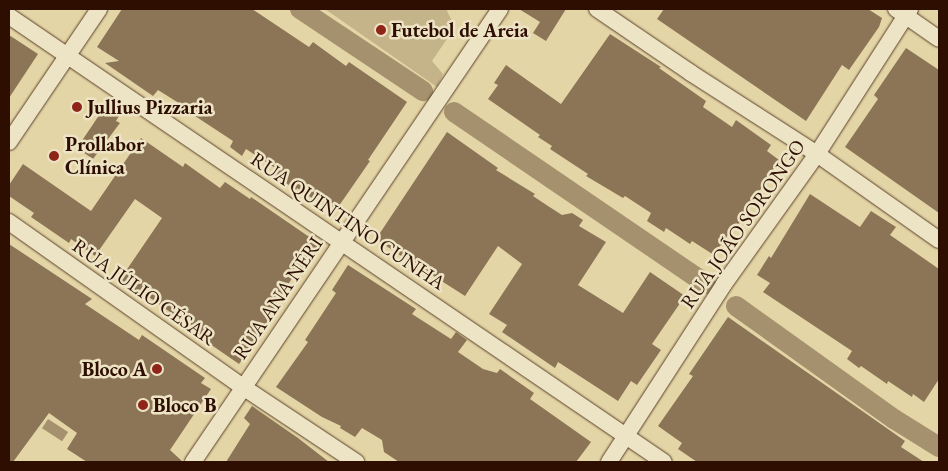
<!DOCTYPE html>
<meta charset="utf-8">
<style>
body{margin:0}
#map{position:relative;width:948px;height:471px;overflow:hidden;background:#e4d5a6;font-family:"EB Garamond",serif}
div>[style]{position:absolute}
.green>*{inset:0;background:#c5b38a}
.water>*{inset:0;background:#a6916e;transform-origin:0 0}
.canal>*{height:20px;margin:-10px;padding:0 10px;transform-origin:10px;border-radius:10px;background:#a6916e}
.building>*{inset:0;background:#8c7556}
.roads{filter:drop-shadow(0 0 1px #5b402a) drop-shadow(0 0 1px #5b402a)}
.minor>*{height:16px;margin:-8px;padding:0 8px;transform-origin:8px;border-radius:8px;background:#ede4c5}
.dots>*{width:14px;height:14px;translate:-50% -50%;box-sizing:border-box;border:2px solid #ede4c5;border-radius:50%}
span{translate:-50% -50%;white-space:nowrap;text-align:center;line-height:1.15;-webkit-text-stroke:5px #ede4c5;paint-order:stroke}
.poi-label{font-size:20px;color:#2d0e00;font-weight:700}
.left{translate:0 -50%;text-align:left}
.right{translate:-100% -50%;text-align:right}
.street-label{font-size:20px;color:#2d0e00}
.frame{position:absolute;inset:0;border:10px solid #2d0e00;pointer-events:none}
</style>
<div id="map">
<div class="green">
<i style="clip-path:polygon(325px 9px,448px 9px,447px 11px,455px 27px,432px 61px,443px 74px,437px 87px)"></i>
</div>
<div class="water">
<i style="left:48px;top:419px;width:24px;height:11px;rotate:33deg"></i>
</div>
<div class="canal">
<i style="left:300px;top:9px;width:148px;rotate:33.7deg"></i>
<i style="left:454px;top:112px;width:305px;rotate:34.3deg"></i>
<i style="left:736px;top:306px;width:194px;rotate:35.6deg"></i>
<i style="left:894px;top:419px;width:53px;rotate:31.9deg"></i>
</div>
<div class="building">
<i style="clip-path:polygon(122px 9px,252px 9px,309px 47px,313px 42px,346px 66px,349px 62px,407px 102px,368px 160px,370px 161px,334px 213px,297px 188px,296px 190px,286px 183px,284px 184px,272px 176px,277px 169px,246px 149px,242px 156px,230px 147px,233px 141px,192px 114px,193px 112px,158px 90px,153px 96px,105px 63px,119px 61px,97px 47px)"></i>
<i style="clip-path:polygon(519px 9px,566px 9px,546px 41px,533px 33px,540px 22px)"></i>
<i style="clip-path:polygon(664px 9px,868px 9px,882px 18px,879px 27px,849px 70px,842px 65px,806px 121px,657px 19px)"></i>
<i style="clip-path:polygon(610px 34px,661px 67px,659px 68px,706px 101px,703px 107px,732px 127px,736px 120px,771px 145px,767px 151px,779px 160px,738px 225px,736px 223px,714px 255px,692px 241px,690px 244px,666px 228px,664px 232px,647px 221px,651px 213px,625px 196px,623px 198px,586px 176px,588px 174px,550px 149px,552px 146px,538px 137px,540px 135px,488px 99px,498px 85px,494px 83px,506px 65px,561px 104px)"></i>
<i style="clip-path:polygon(9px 35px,38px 54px,9px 98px)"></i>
<i style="clip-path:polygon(906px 48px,939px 70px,939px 213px,845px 147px,878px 99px,874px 95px)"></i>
<i style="clip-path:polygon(108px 102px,122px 111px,116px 121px,120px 123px,93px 159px,77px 148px)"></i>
<i style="clip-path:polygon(447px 132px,498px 168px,496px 170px,535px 194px,533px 196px,548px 206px,562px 215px,572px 213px,583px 220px,579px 226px,606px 242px,578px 285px,623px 313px,650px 272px,685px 296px,652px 344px,661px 350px,637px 385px,631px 381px,618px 401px,558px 362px,555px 368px,502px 332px,507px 325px,489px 314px,522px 264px,498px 246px,465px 296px,429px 273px,427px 277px,410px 266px,410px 262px,376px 239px)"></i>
<i style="clip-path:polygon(141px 138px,183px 167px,185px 163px,220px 188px,225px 182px,250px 199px,251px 197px,321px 245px,303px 271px,298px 268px,276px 305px,280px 306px,239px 364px,168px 315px,170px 312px,146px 295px,144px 298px,119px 281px,162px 218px,135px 199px,95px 256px,71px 239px,69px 243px,31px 217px,34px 213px,9px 196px,9px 185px,23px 164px,91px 211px)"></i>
<i style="clip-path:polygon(810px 194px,860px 227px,871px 211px,896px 227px,890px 235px,939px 269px,939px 379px,924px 402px,913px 394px,912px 397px,888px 381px,887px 384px,861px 366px,859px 368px,847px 359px,852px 351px,763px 292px,770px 283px,757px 275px,769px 256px,771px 258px)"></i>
<i style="clip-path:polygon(9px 244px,92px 299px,85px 304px,139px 340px,142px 335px,205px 378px,201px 383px,211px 389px,170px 450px,183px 462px,87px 462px,67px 449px,77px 433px,49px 413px,13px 462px,9px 462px)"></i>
<i style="clip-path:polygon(348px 265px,416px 309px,412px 314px,451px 339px,456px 332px,467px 340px,458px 352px,483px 369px,497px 373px,500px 369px,534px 393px,530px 399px,591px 442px,576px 462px,399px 462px,384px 452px,382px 440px,362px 428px,355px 437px,340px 428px,341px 426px,322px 417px,276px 387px,308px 342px,305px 340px,336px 293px,332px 290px)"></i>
<i style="clip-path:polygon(728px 317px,905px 441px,901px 447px,924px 462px,697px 462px,678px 449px,682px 443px,658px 426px,693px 376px,689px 374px)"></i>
<i style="clip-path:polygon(252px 406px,298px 438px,329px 462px,226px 462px,250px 424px,244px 418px)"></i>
</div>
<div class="roads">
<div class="minor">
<i style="left:597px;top:9px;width:114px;rotate:34.2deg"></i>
<i style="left:691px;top:73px;width:150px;rotate:32.7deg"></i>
<i style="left:817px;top:154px;width:149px;rotate:35.2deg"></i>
<i style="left:896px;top:9px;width:52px;rotate:34.9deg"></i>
<i style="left:9px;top:16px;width:792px;rotate:34.25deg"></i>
<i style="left:9px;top:142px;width:161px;rotate:-55.9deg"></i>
<i style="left:9px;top:222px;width:286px;rotate:35.2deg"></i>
<i style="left:243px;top:387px;width:136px;rotate:33.6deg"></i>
<i style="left:193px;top:462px;width:547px;rotate:-55.87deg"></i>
<i style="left:609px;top:462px;width:212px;rotate:-57.1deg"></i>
<i style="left:724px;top:284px;width:160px;rotate:-54.4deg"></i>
<i style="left:817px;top:154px;width:172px;rotate:-57.3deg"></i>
</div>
</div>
<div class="dots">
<i style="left:381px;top:30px;background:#8f2418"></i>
<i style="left:77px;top:107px;background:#8f2418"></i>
<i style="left:54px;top:156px;background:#8f2418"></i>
<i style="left:157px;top:369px;background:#8f2418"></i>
<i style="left:143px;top:405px;background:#8f2418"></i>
</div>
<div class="poi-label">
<span class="left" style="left:391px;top:30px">Futebol de Areia</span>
<span class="left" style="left:87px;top:107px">Jullius Pizzaria</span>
<span class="left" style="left:65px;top:156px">Prollabor<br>Clínica</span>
<span class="right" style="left:147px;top:369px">Bloco A</span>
<span class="left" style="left:153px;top:405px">Bloco B</span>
</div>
<div class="street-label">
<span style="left:348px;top:221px;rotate:34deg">RUA QUINTINO CUNHA</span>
<span style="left:743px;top:224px;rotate:-55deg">RUA JOÃO SORONGO</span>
<span style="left:144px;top:292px;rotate:35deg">RUA JÚLIO CÉSAR</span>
<span style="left:278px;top:298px;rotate:-56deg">RUA ANA NÉRI</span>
</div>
<div class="frame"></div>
</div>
